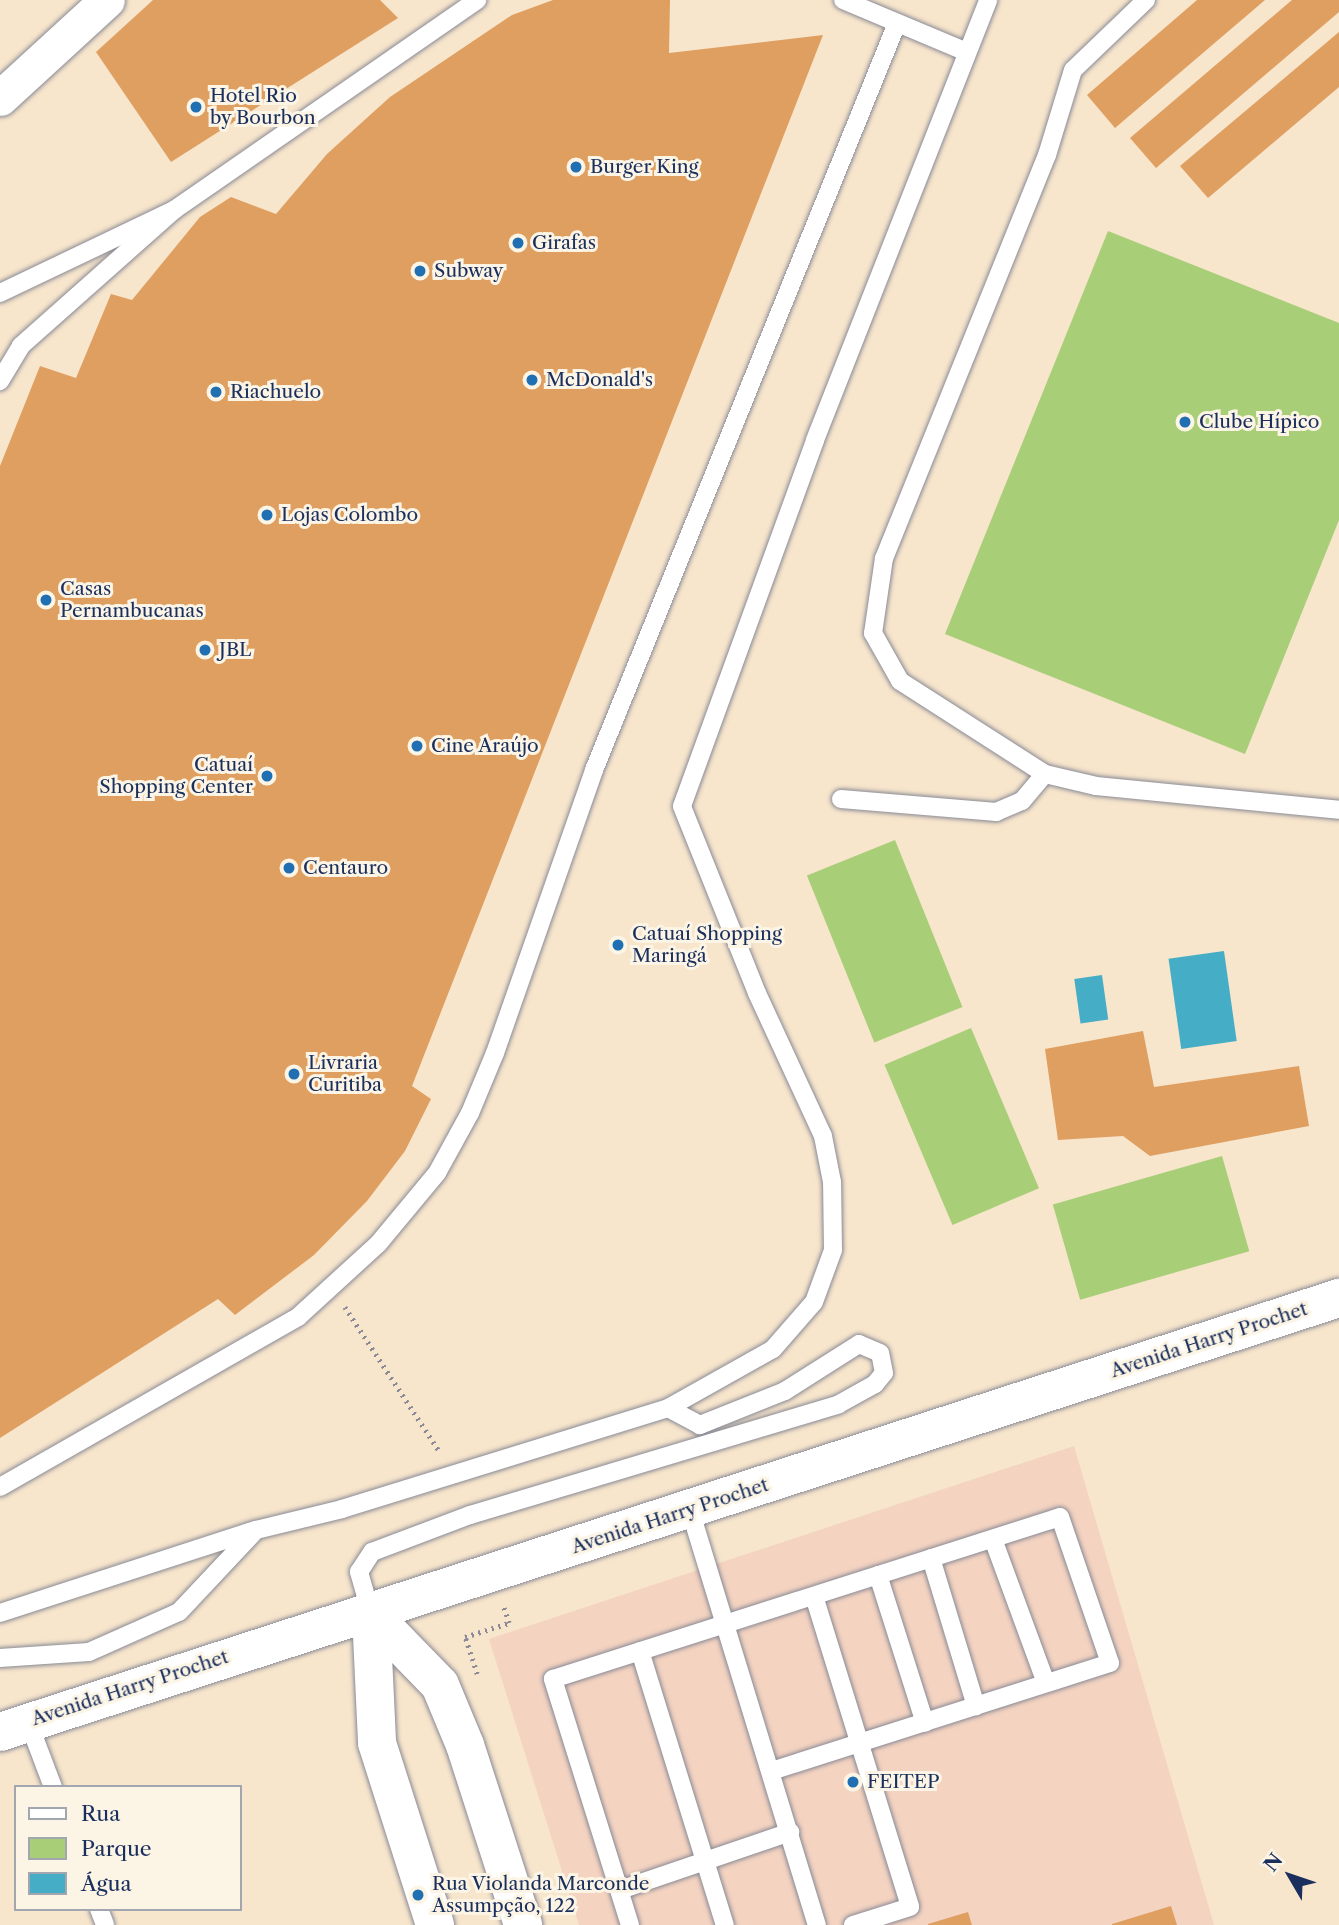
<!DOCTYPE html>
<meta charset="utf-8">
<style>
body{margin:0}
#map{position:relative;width:1339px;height:1925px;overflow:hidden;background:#f7e5cc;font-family:"Libre Caslon Text",serif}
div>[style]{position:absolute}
.built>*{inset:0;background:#f4d3c1}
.green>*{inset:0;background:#a8ce78;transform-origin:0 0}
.water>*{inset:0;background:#46adc6;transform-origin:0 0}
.building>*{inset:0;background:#df9f61}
.path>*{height:4.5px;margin-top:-2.25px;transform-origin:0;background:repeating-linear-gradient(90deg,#898a95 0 2px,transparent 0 7px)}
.roads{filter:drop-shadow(0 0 2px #898a95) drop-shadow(0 0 2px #898a95)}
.service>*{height:18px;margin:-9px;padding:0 9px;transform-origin:9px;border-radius:9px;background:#fff}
.minor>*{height:35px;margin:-17.5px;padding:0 17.5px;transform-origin:17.5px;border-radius:17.5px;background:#fff}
.tertiary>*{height:38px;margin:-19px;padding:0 19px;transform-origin:19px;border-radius:19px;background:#fff}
.dots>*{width:19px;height:19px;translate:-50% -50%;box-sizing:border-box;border:4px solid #fcf5e5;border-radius:50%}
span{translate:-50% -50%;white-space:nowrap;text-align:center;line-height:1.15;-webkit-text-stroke:6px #fcf5e5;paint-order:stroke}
.poi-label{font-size:19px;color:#1b2f5e}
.left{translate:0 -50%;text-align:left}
.right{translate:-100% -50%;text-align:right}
.street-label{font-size:19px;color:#1b2f5e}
.legend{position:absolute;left:14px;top:1785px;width:228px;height:126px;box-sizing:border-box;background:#fcf5e5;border:2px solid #a2a6af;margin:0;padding:9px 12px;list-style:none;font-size:21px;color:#1b2f5e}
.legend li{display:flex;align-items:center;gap:14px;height:35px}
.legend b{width:35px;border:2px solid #a2a6af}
.north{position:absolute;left:1255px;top:1841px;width:70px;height:70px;-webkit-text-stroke:5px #fcf5e5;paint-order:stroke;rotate:309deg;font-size:19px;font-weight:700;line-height:28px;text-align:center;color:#1b2f5e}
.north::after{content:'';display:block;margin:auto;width:24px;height:32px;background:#1b2f5e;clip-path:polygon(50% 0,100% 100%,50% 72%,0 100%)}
</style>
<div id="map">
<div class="built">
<i style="clip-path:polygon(1074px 1446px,1214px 1925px,579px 1925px,489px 1639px)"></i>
</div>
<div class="green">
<i style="clip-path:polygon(1108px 231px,1339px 323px,1339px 520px,1245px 754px,945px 634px)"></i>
<i style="left:895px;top:840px;width:180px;height:95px;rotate:68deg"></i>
<i style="left:971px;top:1028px;width:174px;height:94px;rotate:67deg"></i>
<i style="left:1222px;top:1156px;width:99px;height:176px;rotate:74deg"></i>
</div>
<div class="water">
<i style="left:1224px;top:951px;width:91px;height:56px;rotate:82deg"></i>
<i style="left:1102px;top:975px;width:45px;height:28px;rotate:82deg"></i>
</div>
<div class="building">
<i style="clip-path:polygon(153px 0,380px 0,398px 18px,171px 162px,96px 52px)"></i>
<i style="clip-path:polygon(553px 0,670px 0,669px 53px,823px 35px,412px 1086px,431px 1099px,405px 1151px,367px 1201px,314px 1255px,235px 1315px,218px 1299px,0 1438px,0 466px,40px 366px,76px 378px,111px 294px,132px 300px,200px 217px,231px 197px,276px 214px,327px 154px,390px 97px,512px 15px)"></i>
<i style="clip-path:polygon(1197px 0,1265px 0,1115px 128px,1087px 95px)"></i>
<i style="clip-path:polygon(1292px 0,1339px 0,1339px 12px,1156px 168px,1130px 138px)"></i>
<i style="clip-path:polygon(1339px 32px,1339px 87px,1208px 198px,1180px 166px)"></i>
<i style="clip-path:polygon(1143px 1031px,1154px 1087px,1299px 1066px,1309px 1126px,1150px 1156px,1123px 1136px,1058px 1140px,1045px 1049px)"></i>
<i style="clip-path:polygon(1171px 1906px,1177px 1925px,1112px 1925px,1112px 1924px)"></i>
<i style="clip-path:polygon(968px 1912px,972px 1925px,928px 1925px,928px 1924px)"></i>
</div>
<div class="path">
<i style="left:345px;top:1307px;width:173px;rotate:56.8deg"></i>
<i style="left:477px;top:1674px;width:39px;rotate:-108deg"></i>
<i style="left:465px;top:1637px;width:46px;rotate:-17.7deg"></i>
<i style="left:509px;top:1623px;width:18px;rotate:-109deg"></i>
</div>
<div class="roads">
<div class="service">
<i style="left:843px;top:0;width:134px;rotate:22.8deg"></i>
<i style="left:1146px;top:0;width:101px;rotate:136.2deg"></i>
<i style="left:1073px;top:70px;width:89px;rotate:107deg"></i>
<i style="left:1047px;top:155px;width:435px;rotate:112deg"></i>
<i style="left:884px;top:558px;width:76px;rotate:98.3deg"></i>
<i style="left:873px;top:633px;width:55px;rotate:60.6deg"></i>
<i style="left:900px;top:681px;width:172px;rotate:32.7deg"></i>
<i style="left:1045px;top:774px;width:52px;rotate:13.2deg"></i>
<i style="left:1096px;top:786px;width:244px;rotate:5.6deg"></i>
<i style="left:174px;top:210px;width:369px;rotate:-34.7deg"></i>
<i style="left:0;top:293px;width:193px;rotate:-25.5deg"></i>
<i style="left:174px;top:210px;width:205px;rotate:138.4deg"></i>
<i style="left:21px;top:346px;width:41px;rotate:121deg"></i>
<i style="left:841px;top:799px;width:156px;rotate:4.8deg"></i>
<i style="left:996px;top:812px;width:28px;rotate:-23deg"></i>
<i style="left:1022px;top:801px;width:35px;rotate:-50deg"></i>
<i style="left:0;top:1487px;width:343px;rotate:-29.7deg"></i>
<i style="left:298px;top:1317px;width:108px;rotate:-42.4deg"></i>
<i style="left:378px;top:1244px;width:92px;rotate:-50.3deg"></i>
<i style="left:437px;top:1173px;width:68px;rotate:-61.2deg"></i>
<i style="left:470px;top:1113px;width:65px;rotate:-67.4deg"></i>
<i style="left:495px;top:1053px;width:300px;rotate:-70.7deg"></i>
<i style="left:594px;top:770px;width:806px;rotate:-67.92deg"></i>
<i style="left:690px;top:1510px;width:434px;rotate:73deg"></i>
<i style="left:993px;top:1539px;width:153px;rotate:69.8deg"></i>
<i style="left:931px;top:1558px;width:155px;rotate:73.1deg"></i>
<i style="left:878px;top:1575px;width:155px;rotate:72.4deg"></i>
<i style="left:814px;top:1596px;width:325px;rotate:72.8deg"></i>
<i style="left:910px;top:1907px;width:60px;rotate:162.5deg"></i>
<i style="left:0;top:1613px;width:269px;rotate:-18deg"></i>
<i style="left:256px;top:1530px;width:89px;rotate:-13.7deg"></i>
<i style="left:342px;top:1509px;width:341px;rotate:-17.2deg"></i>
<i style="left:668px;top:1408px;width:120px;rotate:-29.3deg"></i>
<i style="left:773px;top:1349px;width:62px;rotate:-48.9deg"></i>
<i style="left:814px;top:1302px;width:55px;rotate:-69.9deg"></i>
<i style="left:833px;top:1250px;width:68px;rotate:-90.8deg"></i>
<i style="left:832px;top:1182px;width:47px;rotate:-101.1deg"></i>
<i style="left:823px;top:1136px;width:157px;rotate:-114.8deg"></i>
<i style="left:757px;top:993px;width:201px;rotate:-111.9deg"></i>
<i style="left:682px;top:806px;width:389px;rotate:-70deg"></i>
<i style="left:815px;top:440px;width:473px;rotate:-68.5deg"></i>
<i style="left:371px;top:1614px;width:44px;rotate:-105.9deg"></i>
<i style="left:359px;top:1572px;width:24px;rotate:-57deg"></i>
<i style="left:372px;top:1552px;width:105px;rotate:-20.7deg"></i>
<i style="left:470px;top:1515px;width:385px;rotate:-16.7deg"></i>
<i style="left:839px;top:1404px;width:41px;rotate:-29.1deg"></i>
<i style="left:875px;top:1384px;width:14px;rotate:-51deg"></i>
<i style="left:884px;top:1373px;width:20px;rotate:-101deg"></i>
<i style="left:880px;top:1353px;width:23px;rotate:-157deg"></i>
<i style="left:859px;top:1344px;width:88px;rotate:147.6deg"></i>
<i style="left:785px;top:1391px;width:92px;rotate:158.2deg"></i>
<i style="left:700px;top:1425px;width:36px;rotate:-152deg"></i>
<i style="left:640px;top:1651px;width:287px;rotate:72.8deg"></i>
<i style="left:0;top:1658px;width:89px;rotate:-3.9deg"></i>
<i style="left:89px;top:1652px;width:98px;rotate:-24deg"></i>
<i style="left:179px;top:1612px;width:110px;rotate:-46.8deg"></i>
<i style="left:28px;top:1721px;width:71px;rotate:69.3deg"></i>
<i style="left:620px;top:1890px;width:180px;rotate:-18.8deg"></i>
<i style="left:99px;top:1909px;width:17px;rotate:69deg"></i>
<i style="left:630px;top:1925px;width:258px;rotate:-107.4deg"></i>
<i style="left:553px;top:1679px;width:532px;rotate:-17.72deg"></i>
<i style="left:1060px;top:1517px;width:154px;rotate:71.1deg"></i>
<i style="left:1110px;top:1663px;width:356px;rotate:162.3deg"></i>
</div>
<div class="minor">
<i style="left:0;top:98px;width:145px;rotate:-42.5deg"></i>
</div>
<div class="tertiary">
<i style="left:371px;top:1614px;width:99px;rotate:45.8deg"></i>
<i style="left:440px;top:1685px;width:65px;rotate:67.4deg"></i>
<i style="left:465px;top:1745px;width:189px;rotate:72.1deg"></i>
<i style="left:371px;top:1614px;width:129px;rotate:87.3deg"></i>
<i style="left:377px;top:1743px;width:191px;rotate:72.3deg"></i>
<i style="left:0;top:1732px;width:1408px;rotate:-17.96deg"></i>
</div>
</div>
<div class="dots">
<i style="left:196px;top:107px;background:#1f6fb2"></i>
<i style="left:576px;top:167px;background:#1f6fb2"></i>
<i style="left:518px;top:243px;background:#1f6fb2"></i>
<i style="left:420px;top:271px;background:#1f6fb2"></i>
<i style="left:532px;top:380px;background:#1f6fb2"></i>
<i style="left:216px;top:392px;background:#1f6fb2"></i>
<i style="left:1185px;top:422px;background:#1f6fb2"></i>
<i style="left:267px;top:515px;background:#1f6fb2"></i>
<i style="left:46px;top:600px;background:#1f6fb2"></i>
<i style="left:205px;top:650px;background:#1f6fb2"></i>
<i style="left:417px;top:746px;background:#1f6fb2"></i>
<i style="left:267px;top:776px;background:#1f6fb2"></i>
<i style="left:289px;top:868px;background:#1f6fb2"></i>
<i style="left:618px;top:945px;background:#1f6fb2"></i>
<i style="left:294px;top:1074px;background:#1f6fb2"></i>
<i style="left:853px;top:1782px;background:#1f6fb2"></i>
<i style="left:418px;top:1895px;background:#1f6fb2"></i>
</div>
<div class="poi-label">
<span class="left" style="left:210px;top:107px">Hotel Rio<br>by Bourbon</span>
<span class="left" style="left:590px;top:167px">Burger King</span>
<span class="left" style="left:532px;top:243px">Girafas</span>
<span class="left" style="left:434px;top:271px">Subway</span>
<span class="left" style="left:546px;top:380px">McDonald's</span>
<span class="left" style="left:230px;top:392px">Riachuelo</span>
<span class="left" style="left:1199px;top:422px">Clube Hípico</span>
<span class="left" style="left:281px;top:515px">Lojas Colombo</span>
<span class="left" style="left:60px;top:600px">Casas<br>Pernambucanas</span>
<span class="left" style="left:219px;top:650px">JBL</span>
<span class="left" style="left:431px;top:746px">Cine Araújo</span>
<span class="right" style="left:253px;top:776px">Catuaí<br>Shopping Center</span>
<span class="left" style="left:303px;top:868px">Centauro</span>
<span class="left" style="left:632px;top:945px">Catuaí Shopping<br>Maringá</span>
<span class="left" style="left:308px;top:1074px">Livraria<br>Curitiba</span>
<span class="left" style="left:867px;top:1782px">FEITEP</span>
<span class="left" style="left:432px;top:1895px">Rua Violanda Marconde<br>Assumpção, 122</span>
</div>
<div class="street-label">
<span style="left:1209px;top:1340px;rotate:-18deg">Avenida Harry Prochet</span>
<span style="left:670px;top:1516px;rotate:-18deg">Avenida Harry Prochet</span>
<span style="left:130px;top:1688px;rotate:-18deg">Avenida Harry Prochet</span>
</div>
<ul class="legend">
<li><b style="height:9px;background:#fff"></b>Rua</li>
<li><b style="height:19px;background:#a8ce78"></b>Parque</li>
<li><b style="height:19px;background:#46adc6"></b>Água</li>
</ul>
<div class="north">N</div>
</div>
